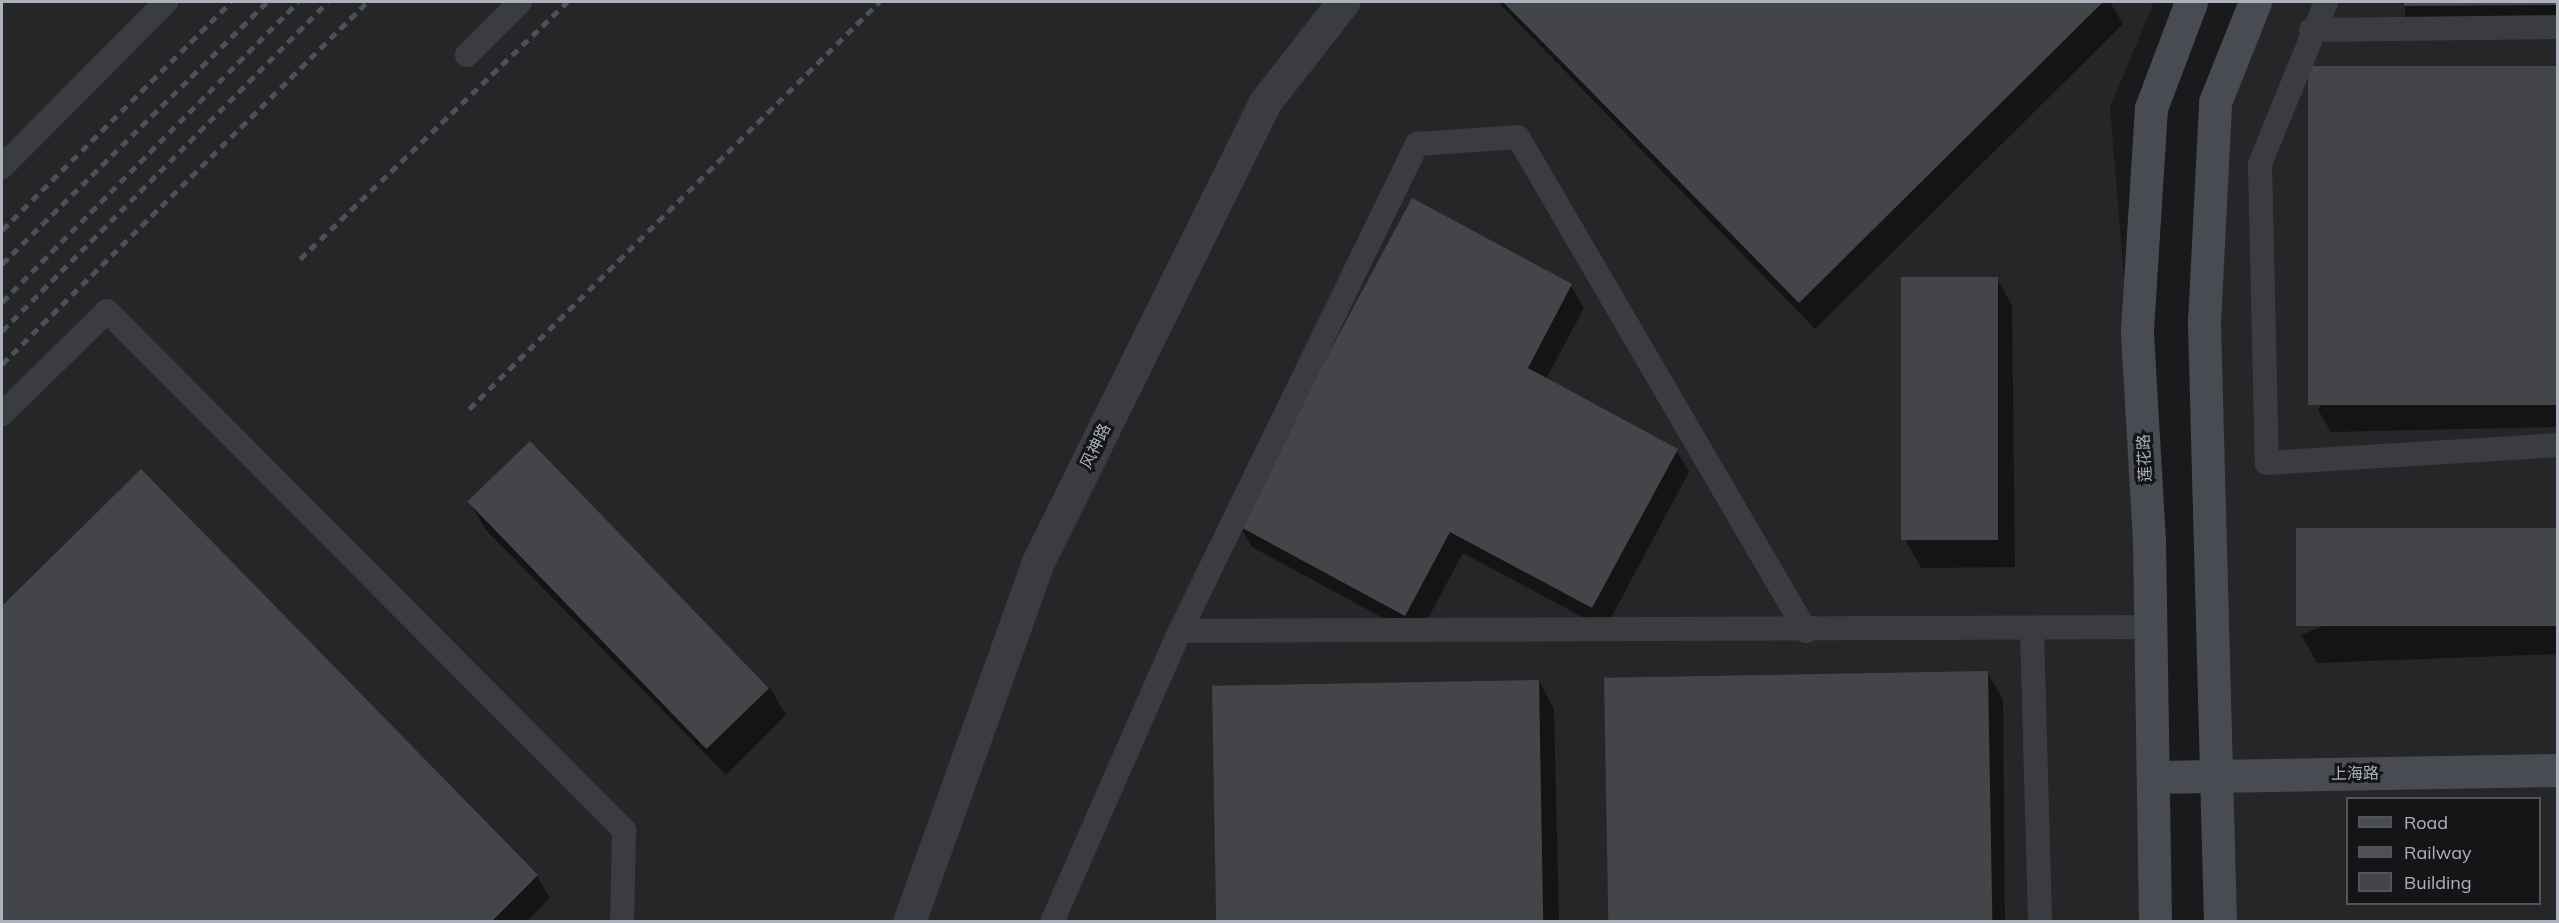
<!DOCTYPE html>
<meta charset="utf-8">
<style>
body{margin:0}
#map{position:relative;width:2559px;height:923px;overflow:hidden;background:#1a1a1c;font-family:Mulish,"Noto Sans SC",sans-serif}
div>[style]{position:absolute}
.built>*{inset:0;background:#262629}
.shadow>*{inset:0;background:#0007;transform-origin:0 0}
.building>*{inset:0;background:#444549;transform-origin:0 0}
.lane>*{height:24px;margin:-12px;padding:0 12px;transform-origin:12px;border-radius:12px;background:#3b3c41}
.street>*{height:33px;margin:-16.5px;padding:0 16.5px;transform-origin:16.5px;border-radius:16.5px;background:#3b3c41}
.secondary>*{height:33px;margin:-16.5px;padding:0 16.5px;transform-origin:16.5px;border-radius:16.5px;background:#494b52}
.rail>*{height:4.5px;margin-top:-2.25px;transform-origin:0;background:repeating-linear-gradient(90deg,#4e5057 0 8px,transparent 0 14px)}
span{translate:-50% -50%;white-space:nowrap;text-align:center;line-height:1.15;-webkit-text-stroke:6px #151517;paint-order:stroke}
.street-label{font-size:16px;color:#acb2bc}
.frame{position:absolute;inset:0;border:3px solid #acb2bc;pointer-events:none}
.legend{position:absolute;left:2346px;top:797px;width:195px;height:108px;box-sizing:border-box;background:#151517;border:2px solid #515459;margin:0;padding:8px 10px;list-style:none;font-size:18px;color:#acb2bc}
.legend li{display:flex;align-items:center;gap:12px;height:30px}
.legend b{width:30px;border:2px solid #515459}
</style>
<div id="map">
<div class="built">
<i style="clip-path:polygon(2px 2px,2154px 2px,2110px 107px,2150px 596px,2155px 921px,2px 922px)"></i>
<i style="clip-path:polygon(evenodd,2255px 2px,2557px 2px,2557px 921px,2220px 921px,2215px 102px,2255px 2px,2348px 798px,2540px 798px,2540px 904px,2348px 904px,2348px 798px)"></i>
</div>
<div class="shadow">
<i style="clip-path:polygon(1498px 2px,2110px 2px,2123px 24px,1815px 329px)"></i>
<i style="left:2405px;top:2px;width:153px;height:28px"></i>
<i style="clip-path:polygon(2558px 67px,2558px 427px,2331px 432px,2318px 410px)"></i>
<i style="clip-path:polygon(1413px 200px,1571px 286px,1584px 308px,1546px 379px,1676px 450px,1689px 472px,1605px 629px,1463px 553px,1418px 637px,1252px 547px,1239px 525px)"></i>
<i style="clip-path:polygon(1997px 278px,2012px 306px,2015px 567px,1921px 568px,1906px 541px)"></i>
<i style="clip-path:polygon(141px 471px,537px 876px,550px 898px,526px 922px,2px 922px,2px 608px)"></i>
<i style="clip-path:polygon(470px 502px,770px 688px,786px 715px,726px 775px,485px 529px)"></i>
<i style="clip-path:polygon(2558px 530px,2558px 654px,2317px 663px,2301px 635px)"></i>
<i style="clip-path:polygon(1987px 672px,2003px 700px,2005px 922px,1608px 922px)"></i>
<i style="clip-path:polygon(1539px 681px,1554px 709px,1559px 922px,1218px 922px)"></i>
</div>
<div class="building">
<i style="clip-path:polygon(1503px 2px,2103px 2px,1799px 303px)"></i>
<i style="clip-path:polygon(2404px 2px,2558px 2px,2558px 5px,2404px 6px)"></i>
<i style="left:2558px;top:66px;width:339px;height:250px;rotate:90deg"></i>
<i style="clip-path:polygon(1412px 198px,1572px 284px,1528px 368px,1678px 449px,1592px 608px,1450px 532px,1405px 616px,1237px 525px)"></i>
<i style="left:1998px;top:277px;width:263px;height:97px;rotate:90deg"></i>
<i style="left:530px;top:441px;width:344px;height:87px;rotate:46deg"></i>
<i style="clip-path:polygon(141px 469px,538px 875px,491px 922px,2px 922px,2px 606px)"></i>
<i style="left:2558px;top:528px;width:98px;height:262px;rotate:90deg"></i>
<i style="left:1988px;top:671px;width:251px;height:384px;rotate:89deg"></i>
<i style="left:1539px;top:680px;width:242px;height:327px;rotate:89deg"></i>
</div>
<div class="lane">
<i style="left:2326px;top:2px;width:175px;rotate:112.2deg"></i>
<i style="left:2260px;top:164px;width:299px;rotate:88.7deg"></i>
<i style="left:2267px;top:463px;width:292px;rotate:-3.5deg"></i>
<i style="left:2311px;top:30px;width:247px;rotate:-0.7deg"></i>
<i style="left:467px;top:55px;width:75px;rotate:-45deg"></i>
<i style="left:2px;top:167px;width:233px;rotate:-45.2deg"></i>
<i style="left:2px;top:414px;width:147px;rotate:-44.4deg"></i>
<i style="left:107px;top:311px;width:733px;rotate:45.11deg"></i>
<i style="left:624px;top:830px;width:92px;rotate:91.2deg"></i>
<i style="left:1180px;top:631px;width:542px;rotate:-64.05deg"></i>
<i style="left:1417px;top:144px;width:101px;rotate:-4deg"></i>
<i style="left:1518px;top:137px;width:572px;rotate:59.76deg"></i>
<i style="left:2032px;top:631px;width:291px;rotate:88.4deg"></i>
<i style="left:1052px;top:922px;width:318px;rotate:-66.3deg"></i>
<i style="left:1180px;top:631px;width:970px;rotate:-0.24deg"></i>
</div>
<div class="street">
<i style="left:909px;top:922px;width:380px;rotate:-70.3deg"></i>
<i style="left:1037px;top:564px;width:515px;rotate:-63.73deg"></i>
<i style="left:1265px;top:102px;width:127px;rotate:-52deg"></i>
</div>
<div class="secondary">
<i style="left:2153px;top:777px;width:405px;rotate:-1deg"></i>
<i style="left:2155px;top:922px;width:381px;rotate:-90.9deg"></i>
<i style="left:2149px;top:541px;width:211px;rotate:-93.3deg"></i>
<i style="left:2137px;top:330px;width:222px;rotate:-86.4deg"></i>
<i style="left:2151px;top:108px;width:113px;rotate:-69.3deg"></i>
<i style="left:2220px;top:922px;width:600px;rotate:-91.53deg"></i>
<i style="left:2204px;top:322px;width:220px;rotate:-87.1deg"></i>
<i style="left:2215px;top:102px;width:108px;rotate:-68.2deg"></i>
</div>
<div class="rail">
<i style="left:2px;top:230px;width:323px;rotate:-44.9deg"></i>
<i style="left:300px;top:259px;width:371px;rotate:-43.9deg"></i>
<i style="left:2px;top:264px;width:373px;rotate:-44.7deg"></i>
<i style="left:2px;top:302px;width:421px;rotate:-45.4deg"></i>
<i style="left:2px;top:331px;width:463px;rotate:-45.3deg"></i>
<i style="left:2px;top:364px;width:514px;rotate:-44.76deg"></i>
<i style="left:469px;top:409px;width:578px;rotate:-44.79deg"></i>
</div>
<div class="street-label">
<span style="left:1095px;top:446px;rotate:-64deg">风神路</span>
<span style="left:2144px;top:458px;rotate:-93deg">莲花路</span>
<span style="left:2355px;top:773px;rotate:-1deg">上海路</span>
</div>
<div class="frame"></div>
<ul class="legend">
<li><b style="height:8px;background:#494b52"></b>Road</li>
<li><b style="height:8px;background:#4e5057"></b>Railway</li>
<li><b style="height:16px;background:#444549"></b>Building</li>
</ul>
</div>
